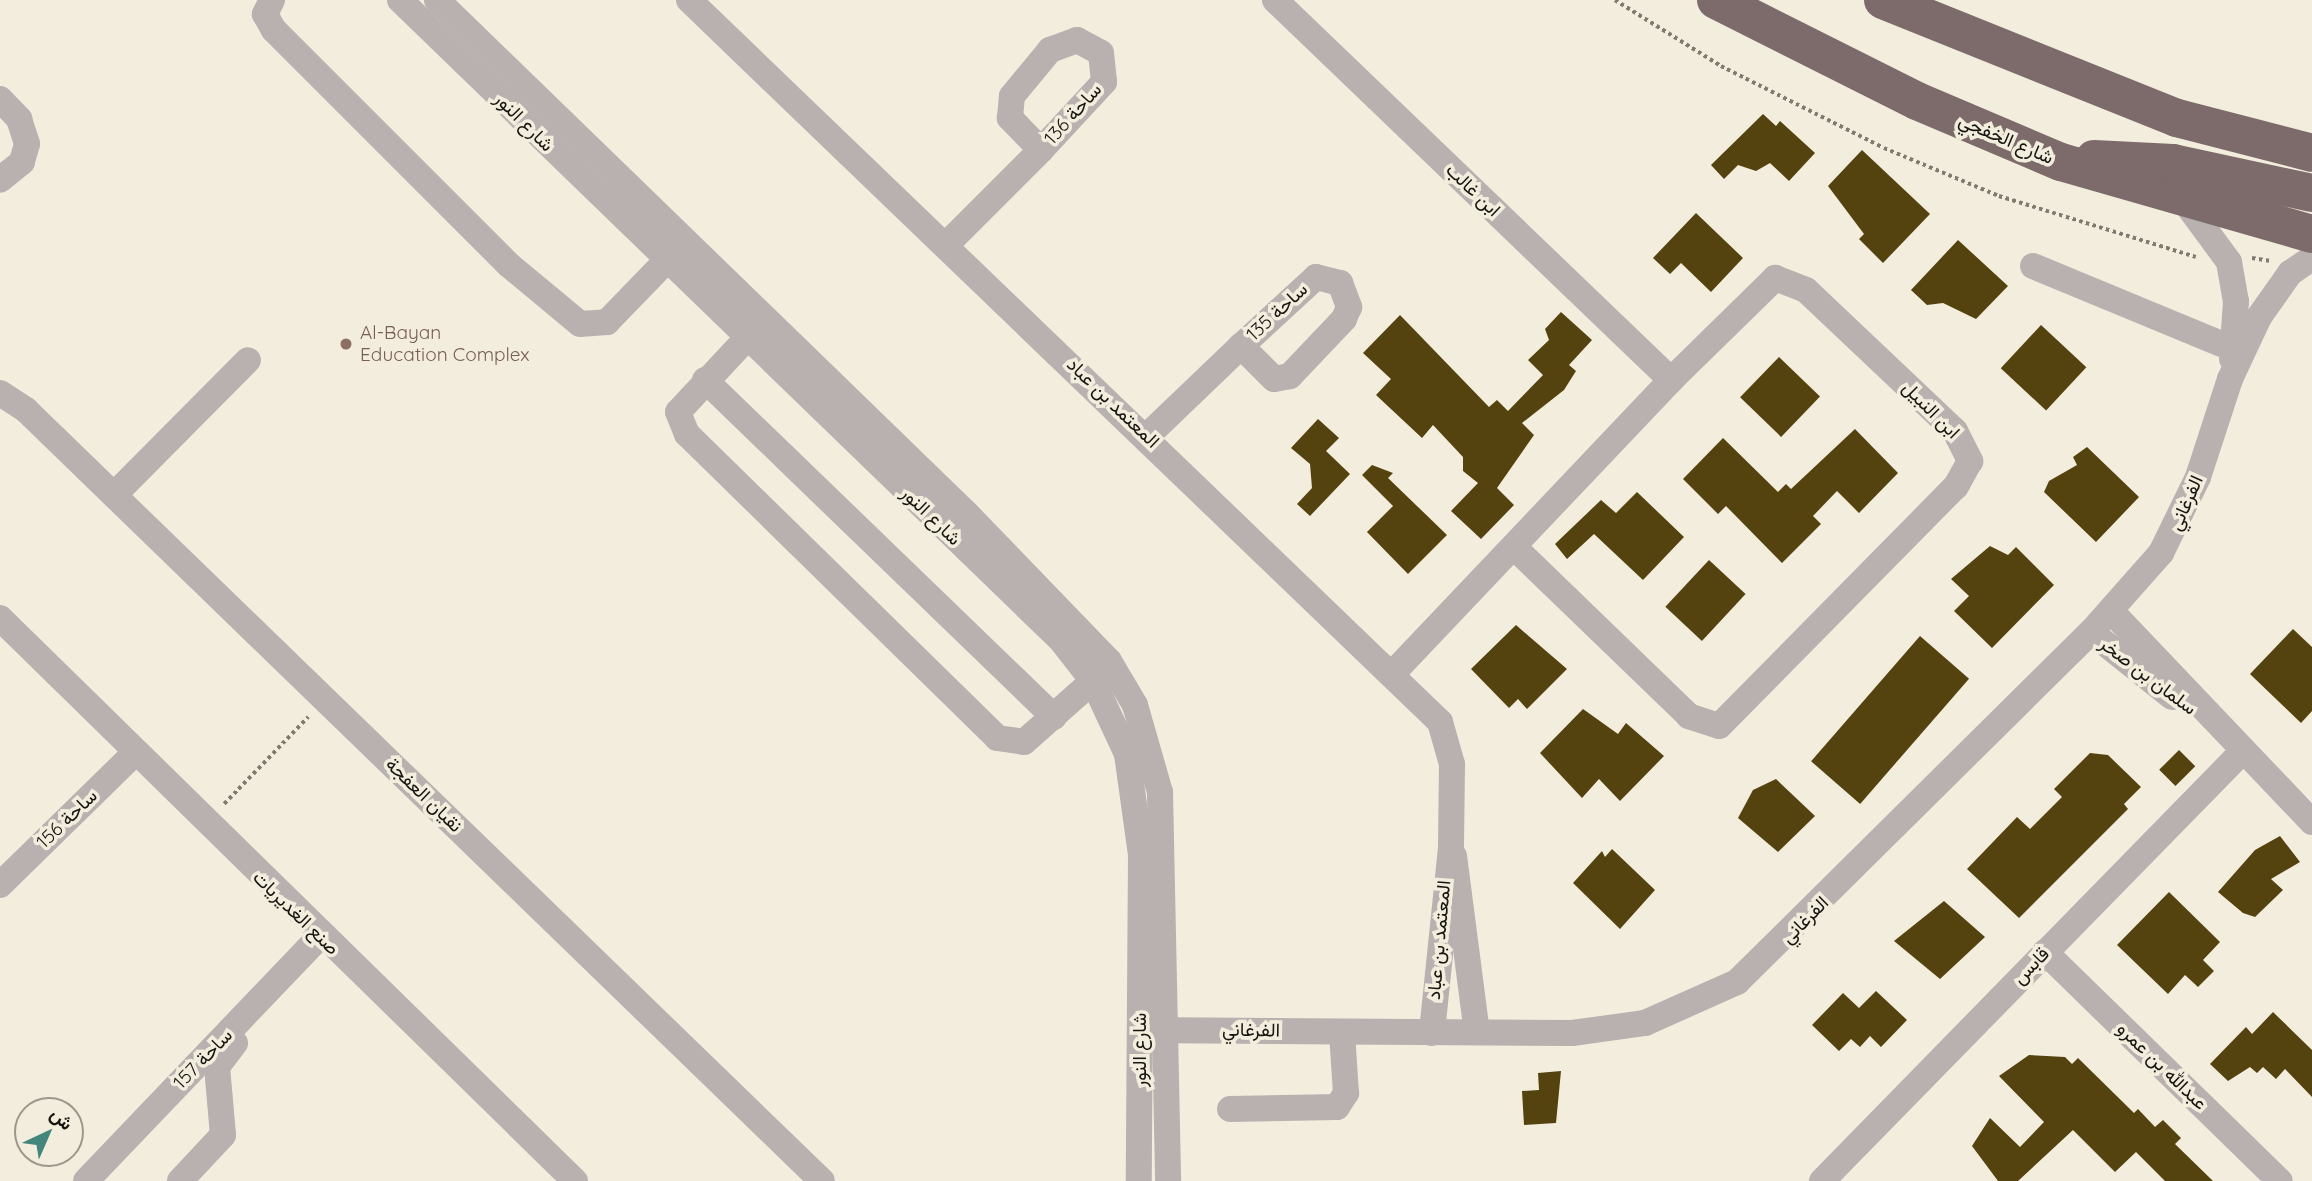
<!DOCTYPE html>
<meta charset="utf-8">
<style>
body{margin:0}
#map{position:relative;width:2312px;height:1181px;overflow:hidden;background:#f3eddd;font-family:Quicksand,Vazirmatn,sans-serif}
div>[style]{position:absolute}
.building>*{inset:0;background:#54430f;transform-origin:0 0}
.path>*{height:3.5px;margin-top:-1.75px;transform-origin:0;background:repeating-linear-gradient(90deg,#7f7b71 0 3.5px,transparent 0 7px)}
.minor>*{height:26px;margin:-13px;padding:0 13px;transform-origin:13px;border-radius:13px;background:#b9b0b0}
.highway>*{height:38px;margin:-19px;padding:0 19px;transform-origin:19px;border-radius:19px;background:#7c6b6a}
.dots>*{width:19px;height:19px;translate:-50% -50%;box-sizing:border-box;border:4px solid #f3eddd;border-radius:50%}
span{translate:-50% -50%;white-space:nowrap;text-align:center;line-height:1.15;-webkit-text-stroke:7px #f3eddd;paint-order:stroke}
.street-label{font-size:19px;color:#171510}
.education-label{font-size:19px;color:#785e54}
.left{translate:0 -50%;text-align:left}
.north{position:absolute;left:14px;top:1097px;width:70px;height:70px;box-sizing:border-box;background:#f3eddd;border:2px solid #9b978b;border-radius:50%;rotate:44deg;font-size:19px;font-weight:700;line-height:28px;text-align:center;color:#171510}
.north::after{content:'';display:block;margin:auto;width:24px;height:32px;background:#43877c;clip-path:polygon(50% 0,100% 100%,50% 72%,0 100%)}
</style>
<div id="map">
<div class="building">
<i style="clip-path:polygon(1763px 114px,1776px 126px,1780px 121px,1815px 153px,1789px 181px,1770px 163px,1756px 171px,1738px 165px,1724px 179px,1711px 165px)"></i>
<i style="clip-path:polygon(1862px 150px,1930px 214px,1883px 263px,1859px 239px,1864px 234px,1828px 186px)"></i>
<i style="clip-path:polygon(1696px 213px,1743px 258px,1711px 292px,1681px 263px,1670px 274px,1653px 258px)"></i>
<i style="clip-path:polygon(1958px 240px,2008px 286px,1976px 319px,1943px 303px,1927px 305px,1911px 290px)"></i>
<i style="clip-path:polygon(1561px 312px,1592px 340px,1569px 365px,1576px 371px,1564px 390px,1522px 423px,1534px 435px,1497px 488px,1514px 505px,1481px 539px,1451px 511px,1478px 483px,1463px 471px,1463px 457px,1433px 425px,1422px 438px,1376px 395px,1391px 379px,1363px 353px,1400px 315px,1489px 407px,1497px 400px,1508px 411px,1543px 375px,1528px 360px,1549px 340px,1545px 329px)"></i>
<i style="left:2041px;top:325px;width:62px;height:59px;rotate:43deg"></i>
<i style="left:1779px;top:357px;width:57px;height:56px;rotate:44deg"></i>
<i style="clip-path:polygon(1318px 419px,1339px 438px,1326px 451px,1350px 474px,1310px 516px,1297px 504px,1312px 488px,1310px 464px,1291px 448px)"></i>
<i style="clip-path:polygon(1855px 429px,1898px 473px,1859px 513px,1837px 491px,1813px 516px,1821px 524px,1782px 563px,1726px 506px,1718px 514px,1683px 479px,1723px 438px,1778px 492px,1786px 484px,1791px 489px)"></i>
<i style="clip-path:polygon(2087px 447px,2139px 497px,2096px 542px,2044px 492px,2049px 481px,2077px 465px,2073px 457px)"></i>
<i style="clip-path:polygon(1372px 465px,1393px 473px,1388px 478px,1447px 535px,1408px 574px,1367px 532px,1393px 506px,1362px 475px)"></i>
<i style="clip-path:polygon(1637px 492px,1684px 537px,1643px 580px,1594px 534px,1567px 559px,1555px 544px,1601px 500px,1616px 513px)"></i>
<i style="clip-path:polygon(1990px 546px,2008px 555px,2016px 547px,2054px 585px,1992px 648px,1954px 611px,1969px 596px,1951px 579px)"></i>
<i style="left:1709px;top:560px;width:50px;height:64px;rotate:43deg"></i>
<i style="clip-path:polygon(1516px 625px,1567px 669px,1527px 709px,1518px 699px,1509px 708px,1471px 669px)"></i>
<i style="clip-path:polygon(2293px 629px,2312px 647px,2312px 711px,2301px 723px,2250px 674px)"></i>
<i style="left:1920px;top:636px;width:65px;height:166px;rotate:41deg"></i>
<i style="clip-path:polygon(1583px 709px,1618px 734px,1626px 723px,1664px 756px,1620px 801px,1599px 779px,1582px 798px,1540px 753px)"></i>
<i style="left:2179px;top:750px;width:23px;height:28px;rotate:45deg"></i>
<i style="clip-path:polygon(2090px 753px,2108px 755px,2141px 787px,2124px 804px,2128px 809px,2019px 918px,1967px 869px,2017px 817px,2030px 829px,2062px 797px,2054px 789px)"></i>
<i style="clip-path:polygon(1776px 779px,1815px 816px,1778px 852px,1738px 818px,1753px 790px)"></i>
<i style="clip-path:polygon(2280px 836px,2300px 862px,2271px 879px,2283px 890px,2255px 917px,2243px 913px,2218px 892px,2255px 850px)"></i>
<i style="clip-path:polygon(1612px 849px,1655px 890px,1620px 929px,1573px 883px,1602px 851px,1605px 857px)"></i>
<i style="clip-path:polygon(2169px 892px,2220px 942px,2203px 960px,2214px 971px,2198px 987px,2185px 975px,2168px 994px,2117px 945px)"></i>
<i style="clip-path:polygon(1944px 901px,1985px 937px,1940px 979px,1894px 941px)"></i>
<i style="clip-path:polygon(1876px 991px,1907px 1020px,1881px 1047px,1870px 1036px,1860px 1047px,1851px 1039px,1839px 1051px,1812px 1025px,1843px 993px,1859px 1008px)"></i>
<i style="clip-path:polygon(2273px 1012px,2312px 1050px,2312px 1097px,2285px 1069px,2276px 1079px,2263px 1067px,2257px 1073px,2250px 1067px,2228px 1081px,2210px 1064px,2246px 1027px,2252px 1034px)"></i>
<i style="clip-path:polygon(2029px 1055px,2065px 1057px,2072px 1064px,2078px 1058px,2134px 1113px,2138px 1109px,2155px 1127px,2163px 1120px,2181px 1138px,2175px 1144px,2213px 1181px,2165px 1181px,2136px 1152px,2115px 1172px,2073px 1130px,2018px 1181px,1998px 1181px,1972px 1146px,1990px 1118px,2020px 1147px,2044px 1122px,1999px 1076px)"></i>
<i style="clip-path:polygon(1561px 1071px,1556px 1123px,1524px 1125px,1522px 1091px,1539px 1090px,1538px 1073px)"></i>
</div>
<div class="path">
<i style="left:1615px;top:0;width:125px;rotate:31.9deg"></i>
<i style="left:1721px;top:66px;width:182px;rotate:26.7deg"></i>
<i style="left:1884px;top:148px;width:125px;rotate:22.7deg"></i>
<i style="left:1999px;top:196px;width:206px;rotate:17.2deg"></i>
<i style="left:2252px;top:258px;width:19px;rotate:9deg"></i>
<i style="left:224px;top:804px;width:121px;rotate:-46deg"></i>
</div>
<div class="minor">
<i style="left:272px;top:0;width:16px;rotate:117deg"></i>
<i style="left:265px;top:14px;width:18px;rotate:61deg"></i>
<i style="left:274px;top:30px;width:332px;rotate:45deg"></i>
<i style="left:509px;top:265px;width:92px;rotate:39.7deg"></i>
<i style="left:580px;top:324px;width:27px;rotate:-4deg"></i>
<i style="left:607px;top:322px;width:86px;rotate:-45.9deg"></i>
<i style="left:400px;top:0;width:920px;rotate:44.08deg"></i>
<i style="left:1061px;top:640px;width:52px;rotate:52deg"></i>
<i style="left:1093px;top:681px;width:81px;rotate:65deg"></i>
<i style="left:1127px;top:754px;width:102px;rotate:82.1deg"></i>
<i style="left:1141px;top:855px;width:326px;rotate:90.4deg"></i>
<i style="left:437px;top:0;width:738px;rotate:44.12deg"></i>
<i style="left:967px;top:514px;width:204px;rotate:46deg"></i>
<i style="left:1109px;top:661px;width:51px;rotate:59.4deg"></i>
<i style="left:1135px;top:705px;width:91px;rotate:74deg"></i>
<i style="left:1160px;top:792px;width:389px;rotate:88.8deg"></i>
<i style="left:689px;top:0;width:1042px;rotate:43.87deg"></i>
<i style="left:1440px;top:722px;width:44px;rotate:74.1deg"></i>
<i style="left:1452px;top:764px;width:84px;rotate:90.7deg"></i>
<i style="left:1451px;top:848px;width:186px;rotate:95.9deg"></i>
<i style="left:1275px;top:0;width:549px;rotate:43.82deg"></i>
<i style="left:1077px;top:40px;width:27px;rotate:28deg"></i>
<i style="left:1101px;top:53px;width:29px;rotate:84deg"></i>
<i style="left:1104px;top:82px;width:93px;rotate:132.8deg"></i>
<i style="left:1041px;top:150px;width:45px;rotate:-134.1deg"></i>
<i style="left:1010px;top:118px;width:22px;rotate:-85deg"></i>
<i style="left:1012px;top:96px;width:60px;rotate:-50.4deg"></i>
<i style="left:1050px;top:50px;width:29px;rotate:-20deg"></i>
<i style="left:0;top:99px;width:28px;rotate:46deg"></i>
<i style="left:19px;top:119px;width:26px;rotate:72deg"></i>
<i style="left:27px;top:144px;width:19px;rotate:106deg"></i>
<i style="left:22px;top:162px;width:28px;rotate:141deg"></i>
<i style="left:2185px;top:202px;width:74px;rotate:53.7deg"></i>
<i style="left:2229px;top:262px;width:40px;rotate:80deg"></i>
<i style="left:2236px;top:301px;width:58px;rotate:93.9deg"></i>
<i style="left:947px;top:244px;width:133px;rotate:-45deg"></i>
<i style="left:2033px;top:266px;width:217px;rotate:22.5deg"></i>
<i style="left:1316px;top:277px;width:25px;rotate:14deg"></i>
<i style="left:1340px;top:283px;width:26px;rotate:69deg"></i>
<i style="left:1349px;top:307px;width:13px;rotate:113deg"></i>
<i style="left:1344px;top:319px;width:79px;rotate:133.5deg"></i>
<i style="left:1290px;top:376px;width:16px;rotate:169deg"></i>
<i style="left:1274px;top:379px;width:47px;rotate:-135deg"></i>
<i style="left:1241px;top:346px;width:102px;rotate:-42.6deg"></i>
<i style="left:747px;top:338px;width:101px;rotate:133deg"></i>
<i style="left:678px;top:412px;width:24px;rotate:68deg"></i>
<i style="left:687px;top:434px;width:434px;rotate:44.4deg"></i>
<i style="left:997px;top:738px;width:27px;rotate:8deg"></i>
<i style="left:1024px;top:742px;width:92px;rotate:-41.5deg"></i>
<i style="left:705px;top:380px;width:485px;rotate:44deg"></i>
<i style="left:0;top:393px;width:31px;rotate:33deg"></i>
<i style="left:26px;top:410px;width:1108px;rotate:44.09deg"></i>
<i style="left:1147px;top:436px;width:130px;rotate:-43.8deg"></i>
<i style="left:114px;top:495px;width:190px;rotate:-45.2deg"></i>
<i style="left:2112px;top:612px;width:290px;rotate:46.4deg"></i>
<i style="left:0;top:618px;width:805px;rotate:44.4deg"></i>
<i style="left:2091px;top:632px;width:104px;rotate:38.7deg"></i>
<i style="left:1393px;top:673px;width:404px;rotate:-46.5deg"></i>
<i style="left:1671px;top:380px;width:146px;rotate:-44.4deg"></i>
<i style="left:1775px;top:278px;width:33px;rotate:21deg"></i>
<i style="left:1806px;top:290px;width:205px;rotate:43.4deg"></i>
<i style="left:1955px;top:431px;width:34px;rotate:63deg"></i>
<i style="left:1970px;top:461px;width:29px;rotate:119deg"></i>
<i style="left:1956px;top:486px;width:337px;rotate:134.6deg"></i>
<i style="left:1719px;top:726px;width:32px;rotate:-162deg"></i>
<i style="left:1689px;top:716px;width:243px;rotate:-136deg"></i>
<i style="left:1454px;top:856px;width:177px;rotate:82.6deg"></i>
<i style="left:0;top:885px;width:187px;rotate:-44.4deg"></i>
<i style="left:2045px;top:952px;width:328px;rotate:44.3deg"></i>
<i style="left:1140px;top:1030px;width:432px;rotate:0.4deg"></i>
<i style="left:1572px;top:1033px;width:74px;rotate:-7.8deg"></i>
<i style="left:1645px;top:1023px;width:101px;rotate:-24deg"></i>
<i style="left:1737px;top:982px;width:498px;rotate:-44.7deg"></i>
<i style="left:2091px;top:632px;width:106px;rotate:-48.5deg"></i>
<i style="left:2161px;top:553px;width:85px;rotate:-64deg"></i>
<i style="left:2198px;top:477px;width:103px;rotate:-71.9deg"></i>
<i style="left:2230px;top:379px;width:68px;rotate:-64.9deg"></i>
<i style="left:2259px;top:317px;width:54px;rotate:-54.8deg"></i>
<i style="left:2290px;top:273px;width:27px;rotate:-34deg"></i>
<i style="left:1230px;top:1109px;width:107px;rotate:-1.1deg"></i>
<i style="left:1337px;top:1107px;width:17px;rotate:-57deg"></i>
<i style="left:1346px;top:1093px;width:61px;rotate:-93.8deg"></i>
<i style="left:86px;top:1181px;width:339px;rotate:-46.3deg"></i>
<i style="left:180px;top:1181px;width:63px;rotate:-46.9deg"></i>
<i style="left:223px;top:1135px;width:68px;rotate:-95deg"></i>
<i style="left:217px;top:1067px;width:30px;rotate:-53deg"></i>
<i style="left:1822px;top:1181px;width:599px;rotate:-45.61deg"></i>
</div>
<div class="highway">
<i style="left:1716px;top:0;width:225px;rotate:26.7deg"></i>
<i style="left:1917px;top:101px;width:156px;rotate:23deg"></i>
<i style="left:2061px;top:162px;width:261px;rotate:16deg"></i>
<i style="left:1883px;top:0;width:317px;rotate:21.9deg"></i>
<i style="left:2177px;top:118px;width:139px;rotate:14.5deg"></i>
<i style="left:2094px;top:159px;width:79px;rotate:2.9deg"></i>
<i style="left:2173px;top:163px;width:142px;rotate:12.2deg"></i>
</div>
<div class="dots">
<i style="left:346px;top:344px;background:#8d6e63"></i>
</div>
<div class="street-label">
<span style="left:1073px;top:114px;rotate:-48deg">ساحة 136</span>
<span style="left:524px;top:122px;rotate:45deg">شارع النور</span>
<span style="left:2006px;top:139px;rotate:23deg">شارع الخفجي</span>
<span style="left:1473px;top:190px;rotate:44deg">ابن غالب</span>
<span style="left:1277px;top:312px;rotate:-43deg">ساحة 135</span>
<span style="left:1113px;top:403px;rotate:44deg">المعتمد بن عباد</span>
<span style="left:1931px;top:410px;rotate:45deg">ابن النبيل</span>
<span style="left:2186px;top:503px;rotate:-66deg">الفرغاني</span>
<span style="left:931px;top:516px;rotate:44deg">شارع النور</span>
<span style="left:2148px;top:676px;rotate:37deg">سلمان بن صخر</span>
<span style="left:424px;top:795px;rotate:44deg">نقيان العفجة</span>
<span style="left:67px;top:819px;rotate:-44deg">ساحة 156</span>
<span style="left:296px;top:913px;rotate:44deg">صنع الغديريات</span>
<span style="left:1805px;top:920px;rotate:-45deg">الفرغاني</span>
<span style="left:1439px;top:940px;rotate:-85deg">المعتمد بن عباد</span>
<span style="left:2031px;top:966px;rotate:-46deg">قابس</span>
<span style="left:1251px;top:1030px;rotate:1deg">الفرغاني</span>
<span style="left:1140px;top:1050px;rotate:-90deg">شارع النور</span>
<span style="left:203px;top:1059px;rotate:-46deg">ساحة 157</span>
<span style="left:2162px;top:1066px;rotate:44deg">عبدالله بن عمرو</span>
</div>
<div class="education-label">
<span class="left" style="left:360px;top:344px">Al-Bayan<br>Education Complex</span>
</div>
<div class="north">ش</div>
</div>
